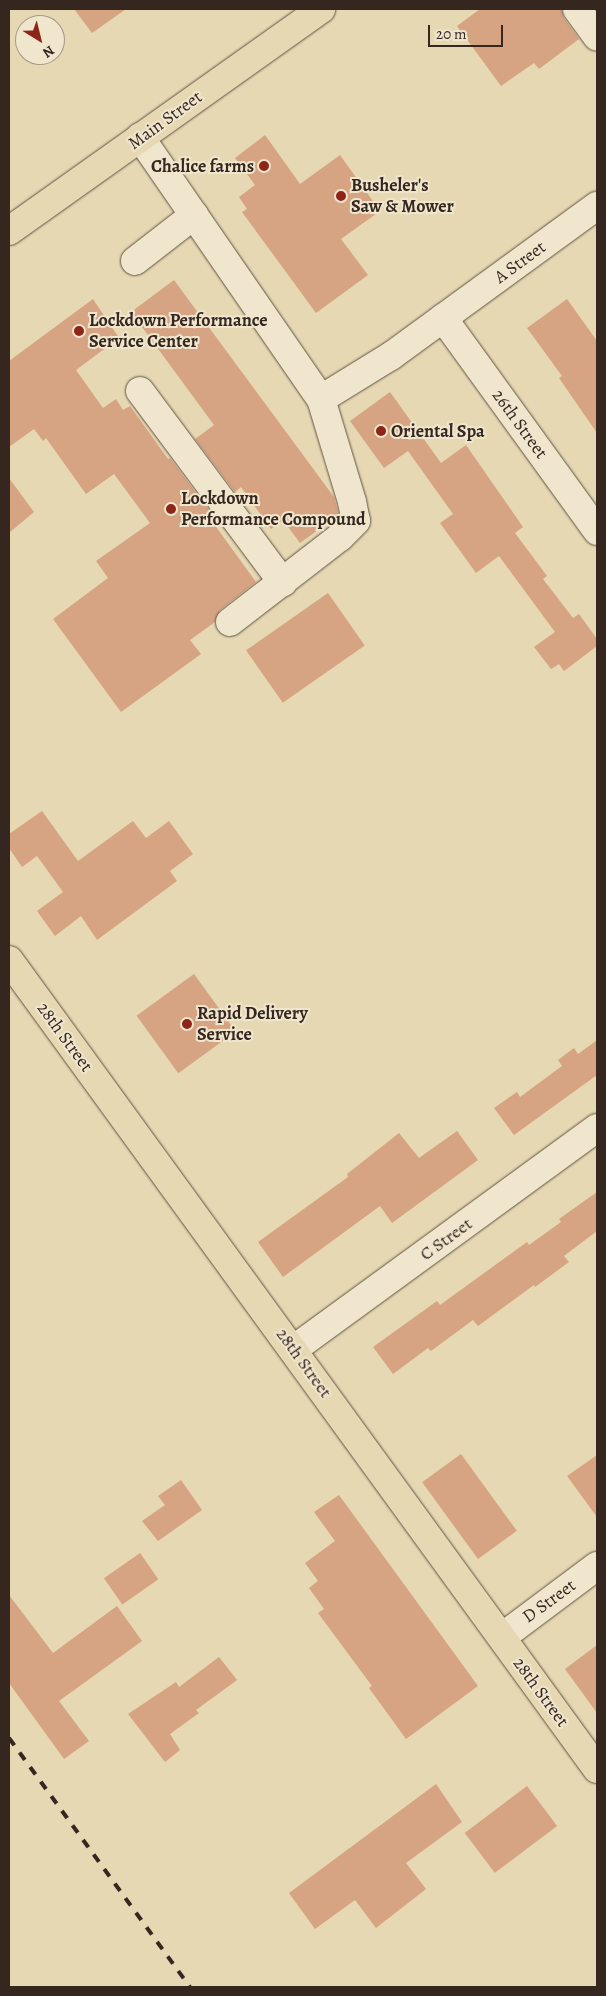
<!DOCTYPE html>
<style>
body{margin:0}
#map{position:relative;width:606px;height:1996px;overflow:hidden;background:#e6d8b2;font-family:Alegreya,serif}
div>[style]{position:absolute}
.building>*{inset:0;background:#d6a383;transform-origin:0 0}
.roads{filter:drop-shadow(0 0 1px #615244) drop-shadow(0 0 1px #615244)}
.minor>*{height:28px;margin:-14px;padding:0 14px;transform-origin:14px;border-radius:14px;background:#efe6cd}
.major>*{height:28px;margin:-14px;padding:0 14px;transform-origin:14px;border-radius:14px;background:#e6d8b2}
.rail>*{height:4px;margin-top:-2px;transform-origin:0;background:repeating-linear-gradient(90deg,#352620 0 9px,transparent 0 18px)}
.dots>*{width:14px;height:14px;translate:-50% -50%;box-sizing:border-box;border:2px solid #efe6cd;border-radius:50%}
span{translate:-50% -50%;white-space:nowrap;text-align:center;line-height:1.15;-webkit-text-stroke:4px #efe6cd;paint-order:stroke}
.street-label{font-size:18px;color:#352620}
.poi-label{font-size:18px;color:#352620;font-weight:700}
.right{translate:-100% -50%;text-align:right}
.left{translate:0 -50%;text-align:left}
.frame{position:absolute;inset:0;border:10px solid #352620;pointer-events:none}
.north{position:absolute;left:15px;top:15px;width:50px;height:50px;box-sizing:border-box;background:#efe6cd;border:1px solid #a59988;border-radius:50%;rotate:144deg;font-size:14px;font-weight:700;line-height:20px;text-align:center;color:#352620}
.north::after{content:'';display:block;margin:auto;width:18px;height:22px;background:#8f2418;clip-path:polygon(50% 0,100% 100%,50% 72%,0 100%)}
.scale{position:absolute;left:428px;top:25px;width:75px;height:22px;box-sizing:border-box;border:2px solid #352620;border-top:0;padding-left:6px;font-size:15px;line-height:18px;white-space:nowrap;color:#352620;-webkit-text-stroke:4px #efe6cd;paint-order:stroke}
</style>
<div id="map">
<div class="building">
<i style="clip-path:polygon(74px 9px,126px 9px,92px 33px)"></i>
<i style="clip-path:polygon(480px 9px,562px 9px,564px 18px,579px 39px,539px 69px,534px 63px,501px 86px,457px 26px)"></i>
<i style="clip-path:polygon(265px 135px,300px 184px,340px 155px,380px 211px,341px 239px,368px 275px,316px 313px,242px 212px,247px 209px,239px 197px,255px 185px,235px 158px)"></i>
<i style="clip-path:polygon(174px 280px,334px 497px,339px 515px,300px 543px,283px 520px,271px 529px,241px 487px,235px 492px,195px 439px,214px 425px,131px 312px)"></i>
<i style="clip-path:polygon(93px 299px,119px 338px,76px 370px,103px 408px,116px 399px,123px 410px,130px 406px,168px 459px,170px 458px,209px 510px,206px 513px,256px 582px,220px 610px,215px 622px,190px 640px,201px 654px,121px 712px,53px 619px,108px 578px,96px 561px,150px 523px,114px 474px,86px 494px,46px 438px,43px 441px,34px 429px,9px 447px,9px 361px)"></i>
<i style="clip-path:polygon(567px 299px,597px 341px,597px 433px,559px 378px,562px 376px,527px 328px)"></i>
<i style="clip-path:polygon(390px 392px,441px 463px,466px 445px,523px 527px,515px 533px,547px 576px,543px 579px,573px 618px,579px 614px,597px 639px,597px 646px,564px 671px,559px 664px,551px 669px,534px 647px,555px 632px,499px 556px,476px 573px,440px 523px,453px 514px,408px 451px,384px 468px,350px 421px)"></i>
<i style="clip-path:polygon(9px 478px,34px 512px,9px 533px)"></i>
<i style="left:328px;top:593px;width:64px;height:100px;rotate:55deg"></i>
<i style="clip-path:polygon(42px 811px,78px 861px,133px 821px,146px 838px,169px 821px,193px 854px,170px 871px,177px 881px,97px 940px,81px 916px,55px 936px,37px 911px,63px 892px,37px 856px,22px 867px,9px 848px,9px 834px)"></i>
<i style="left:194px;top:974px;width:71px;height:71px;rotate:54deg"></i>
<i style="clip-path:polygon(597px 1040px,597px 1075px,514px 1135px,494px 1108px,517px 1092px,520px 1097px,562px 1066px,558px 1060px,574px 1048px,578px 1054px)"></i>
<i style="clip-path:polygon(457px 1131px,478px 1160px,392px 1223px,380px 1206px,283px 1277px,258px 1242px,348px 1177px,347px 1174px,399px 1133px,419px 1158px)"></i>
<i style="clip-path:polygon(597px 1192px,597px 1231px,564px 1256px,569px 1262px,535px 1287px,534px 1285px,478px 1326px,473px 1320px,431px 1351px,428px 1348px,393px 1374px,373px 1347px,437px 1301px,440px 1305px,527px 1242px,529px 1245px,561px 1222px,559px 1219px)"></i>
<i style="left:461px;top:1454px;width:95px;height:48px;rotate:54deg"></i>
<i style="clip-path:polygon(597px 1455px,597px 1517px,567px 1476px)"></i>
<i style="clip-path:polygon(181px 1480px,202px 1510px,158px 1541px,142px 1521px,165px 1505px,158px 1496px)"></i>
<i style="clip-path:polygon(339px 1495px,478px 1686px,406px 1739px,369px 1688px,372px 1686px,318px 1613px,324px 1609px,309px 1588px,318px 1581px,305px 1563px,335px 1541px,314px 1512px)"></i>
<i style="left:140px;top:1553px;width:32px;height:44px;rotate:55deg"></i>
<i style="clip-path:polygon(9px 1595px,53px 1653px,117px 1606px,142px 1641px,59px 1701px,89px 1741px,64px 1759px,9px 1683px)"></i>
<i style="clip-path:polygon(597px 1645px,597px 1713px,565px 1669px)"></i>
<i style="clip-path:polygon(219px 1657px,237px 1680px,196px 1710px,199px 1713px,170px 1734px,180px 1750px,165px 1762px,128px 1714px,176px 1682px,179px 1687px)"></i>
<i style="clip-path:polygon(436px 1784px,462px 1822px,406px 1863px,426px 1889px,376px 1928px,355px 1900px,315px 1929px,289px 1893px)"></i>
<i style="left:527px;top:1786px;width:50px;height:78px;rotate:53deg"></i>
</div>
<div class="roads">
<div class="minor">
<i style="left:577px;top:9px;width:34px;rotate:54deg"></i>
<i style="left:140px;top:137px;width:318px;rotate:55.4deg"></i>
<i style="left:321px;top:399px;width:108px;rotate:73.2deg"></i>
<i style="left:352px;top:502px;width:19px;rotate:78deg"></i>
<i style="left:356px;top:521px;width:23px;rotate:135deg"></i>
<i style="left:340px;top:537px;width:139px;rotate:142.3deg"></i>
<i style="left:135px;top:261px;width:75px;rotate:-37.9deg"></i>
<i style="left:443px;top:318px;width:263px;rotate:54.1deg"></i>
<i style="left:140px;top:391px;width:239px;rotate:53.3deg"></i>
<i style="left:321px;top:399px;width:82px;rotate:-31.6deg"></i>
<i style="left:391px;top:356px;width:255px;rotate:-36.1deg"></i>
<i style="left:294px;top:1349px;width:375px;rotate:-36.1deg"></i>
<i style="left:502px;top:1637px;width:119px;rotate:-36.8deg"></i>
</div>
<div class="major">
<i style="left:9px;top:231px;width:383px;rotate:-35.4deg"></i>
<i style="left:9px;top:960px;width:1000px;rotate:53.99deg"></i>
</div>
</div>
<div class="rail">
<i style="left:9px;top:1738px;width:308px;rotate:54deg"></i>
</div>
<div class="dots">
<i style="left:264px;top:166px;background:#8f2418"></i>
<i style="left:341px;top:196px;background:#8f2418"></i>
<i style="left:79px;top:331px;background:#8f2418"></i>
<i style="left:381px;top:431px;background:#8f2418"></i>
<i style="left:171px;top:509px;background:#8f2418"></i>
<i style="left:187px;top:1024px;background:#8f2418"></i>
</div>
<div class="street-label">
<span style="left:165px;top:120px;rotate:-36deg">Main Street</span>
<span style="left:520px;top:262px;rotate:-36deg">A Street</span>
<span style="left:520px;top:424px;rotate:54deg">26th Street</span>
<span style="left:65px;top:1037px;rotate:54deg">28th Street</span>
<span style="left:446px;top:1239px;rotate:-36deg">C Street</span>
<span style="left:304px;top:1363px;rotate:54deg">28th Street</span>
<span style="left:549px;top:1601px;rotate:-36deg">D Street</span>
<span style="left:541px;top:1692px;rotate:54deg">28th Street</span>
</div>
<div class="poi-label">
<span class="right" style="left:254px;top:166px">Chalice farms</span>
<span class="left" style="left:351px;top:196px">Busheler's<br>Saw &amp; Mower</span>
<span class="left" style="left:89px;top:331px">Lockdown Performance<br>Service Center</span>
<span class="left" style="left:391px;top:431px">Oriental Spa</span>
<span class="left" style="left:181px;top:509px">Lockdown<br>Performance Compound</span>
<span class="left" style="left:197px;top:1024px">Rapid Delivery<br>Service</span>
</div>
<div class="frame"></div>
<div class="north">N</div>
<div class="scale">20 m</div>
</div>
